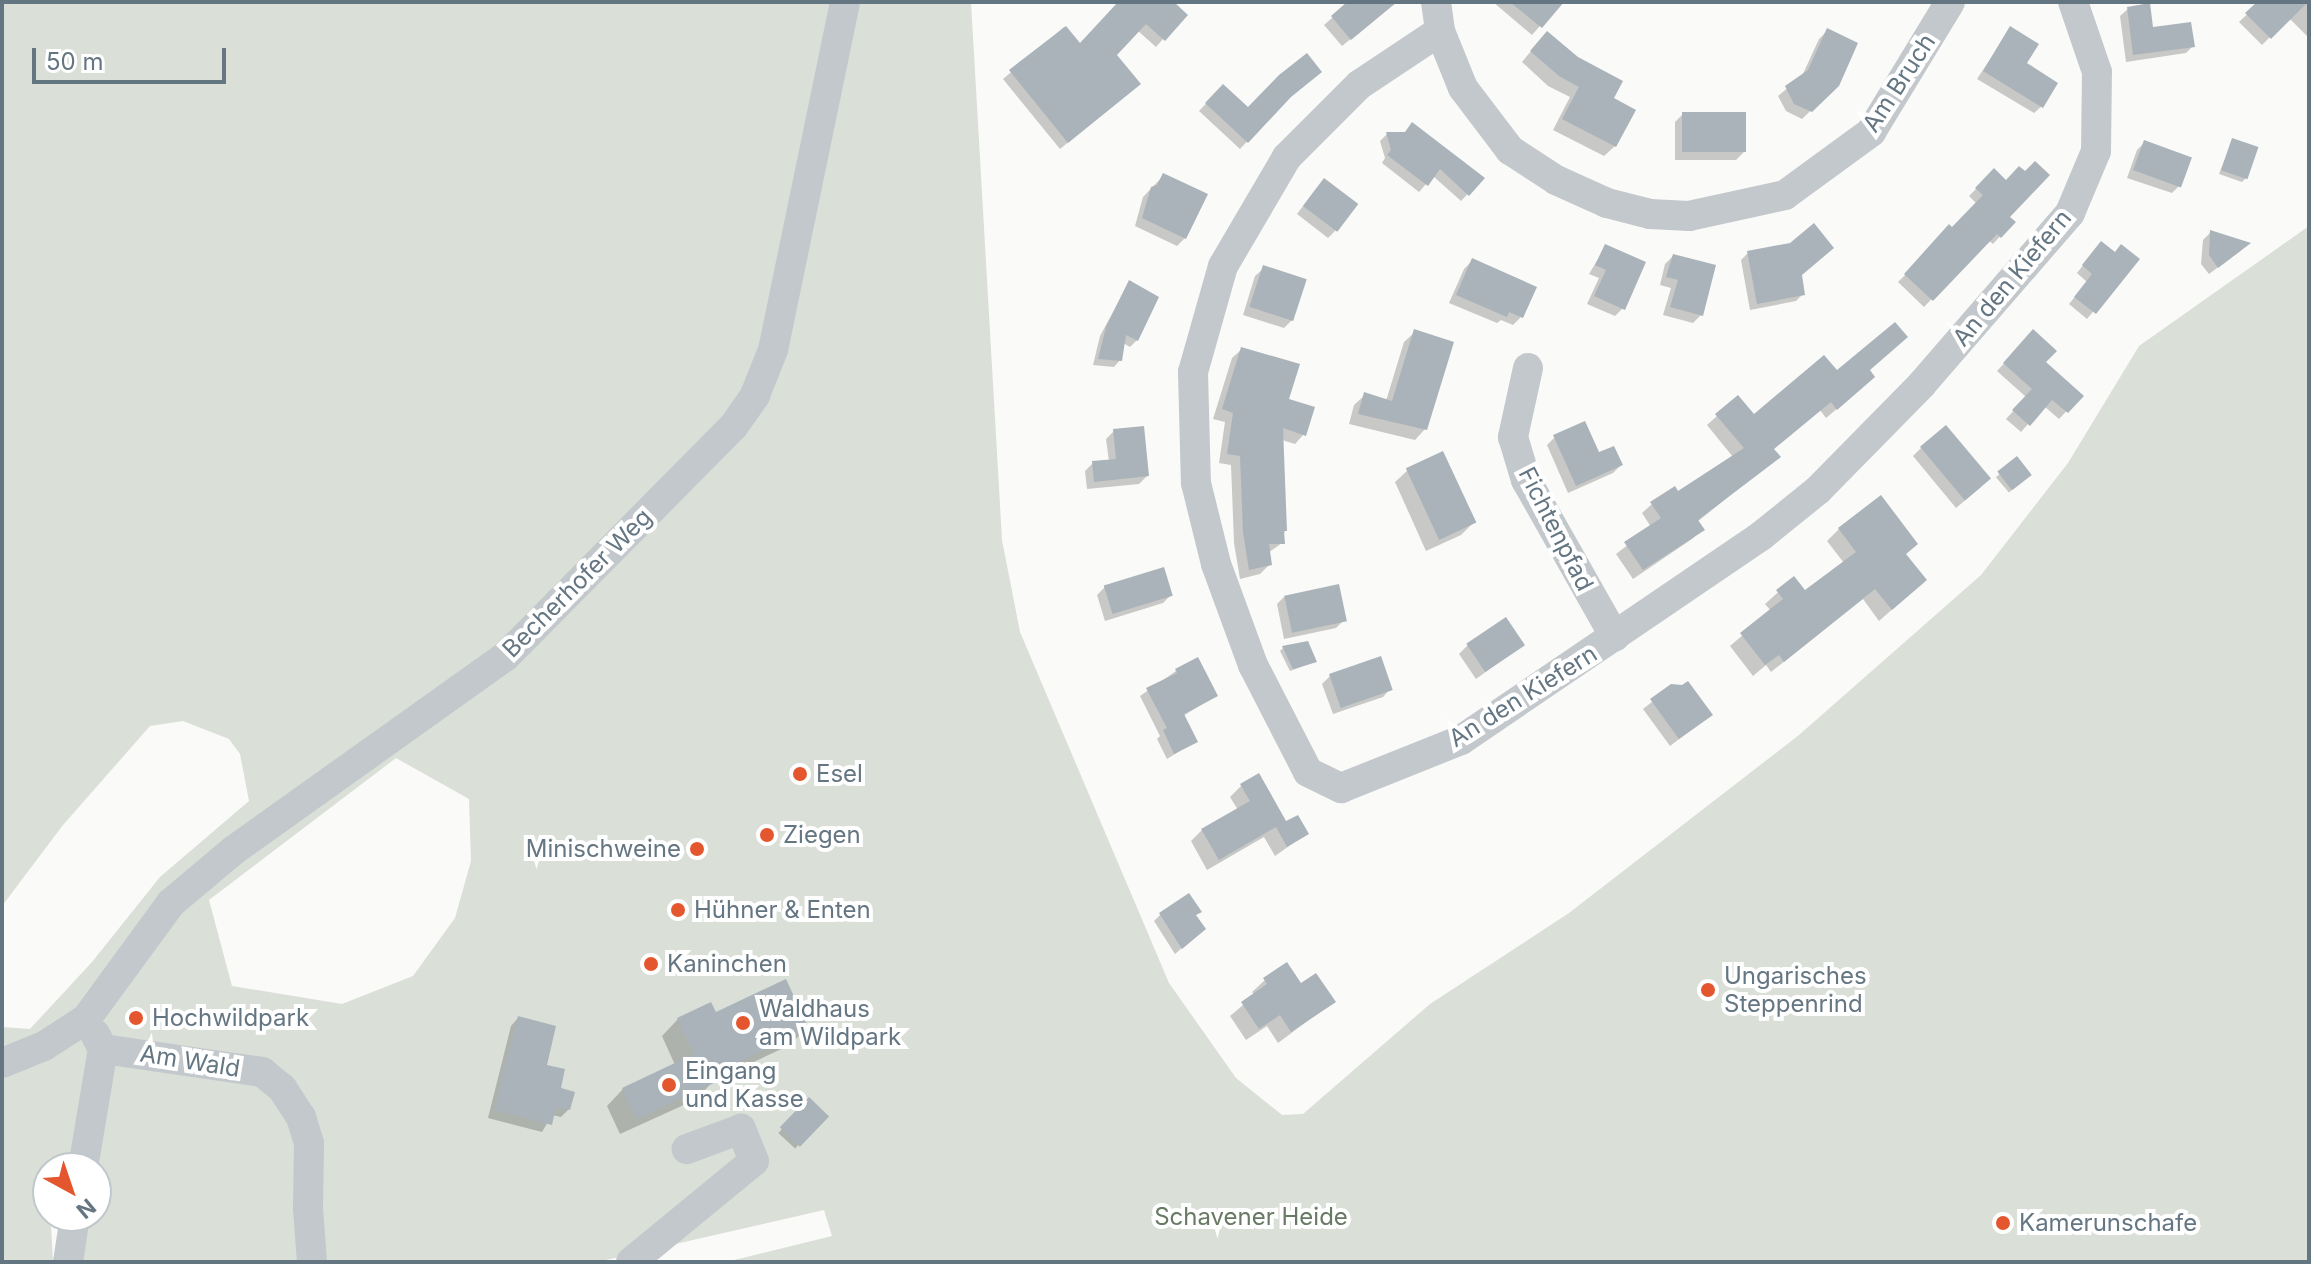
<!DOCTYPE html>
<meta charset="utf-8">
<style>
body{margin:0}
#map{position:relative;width:2311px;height:1264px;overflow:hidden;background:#fafaf8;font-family:Inter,sans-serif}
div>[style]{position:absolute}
.green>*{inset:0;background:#dadfd7}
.shadow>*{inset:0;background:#0003;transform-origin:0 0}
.building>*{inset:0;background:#aab3b9;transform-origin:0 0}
.minor>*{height:30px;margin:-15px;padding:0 15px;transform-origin:15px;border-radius:15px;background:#c3c8cc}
.dots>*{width:22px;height:22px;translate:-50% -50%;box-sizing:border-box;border:4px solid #fff;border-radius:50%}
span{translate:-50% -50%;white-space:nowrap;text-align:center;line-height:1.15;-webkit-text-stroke:8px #fff;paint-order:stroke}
.street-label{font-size:24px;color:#657683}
.poi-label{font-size:24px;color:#657683}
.left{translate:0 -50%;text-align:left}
.right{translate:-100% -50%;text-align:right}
.park-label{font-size:24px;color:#687a64}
.frame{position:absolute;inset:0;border:4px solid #657683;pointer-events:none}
.north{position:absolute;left:32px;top:1152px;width:80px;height:80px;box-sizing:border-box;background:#fff;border:2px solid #c1c8cd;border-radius:50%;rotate:140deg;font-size:22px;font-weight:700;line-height:32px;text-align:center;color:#657683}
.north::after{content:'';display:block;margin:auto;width:28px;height:36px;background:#e4572e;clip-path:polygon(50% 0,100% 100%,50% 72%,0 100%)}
.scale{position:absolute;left:32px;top:48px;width:194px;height:36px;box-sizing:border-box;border:4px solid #657683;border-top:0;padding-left:10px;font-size:24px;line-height:28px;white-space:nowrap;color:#657683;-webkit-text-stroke:6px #fff;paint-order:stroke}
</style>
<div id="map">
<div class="green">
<i style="clip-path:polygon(evenodd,2px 2px,971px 2px,1002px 540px,1020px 632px,1169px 983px,1236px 1078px,1282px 1115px,1303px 1114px,1430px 1004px,1569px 913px,1799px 735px,1981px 575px,2068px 463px,2139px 346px,2309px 226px,2309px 1262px,726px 1262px,832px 1236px,824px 1210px,597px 1262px,65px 1262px,55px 1216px,96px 1216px,96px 1168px,48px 1168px,53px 1262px,2px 1262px,2px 1027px,30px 1029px,92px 962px,160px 877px,249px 801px,240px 754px,229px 739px,183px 721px,150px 726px,63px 825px,2px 906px,2px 2px,396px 758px,469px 799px,471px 861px,455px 918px,413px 976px,342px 1004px,232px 986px,209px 900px,396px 758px)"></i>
</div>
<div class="shadow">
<i style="clip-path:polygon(1120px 2px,1171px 2px,1163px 39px,1156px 47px,1137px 30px,1115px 55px,1131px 91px,1060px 149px,1003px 79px,1064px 27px,1079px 45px)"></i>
<i style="clip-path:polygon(1350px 2px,1378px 2px,1377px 18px,1342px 46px,1324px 25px)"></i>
<i style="clip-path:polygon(1493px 2px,1561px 2px,1532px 35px)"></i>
<i style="clip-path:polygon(2260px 2px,2309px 2px,2309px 38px,2289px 18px,2262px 45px,2239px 22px)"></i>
<i style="clip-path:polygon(2128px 9px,2151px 29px,2193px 46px,2186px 53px,2126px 62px,2120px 16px)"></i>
<i style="clip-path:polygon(2010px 29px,2042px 106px,2034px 113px,1977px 79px)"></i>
<i style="clip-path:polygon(1827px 31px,1837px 85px,1802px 119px,1786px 111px,1778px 96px,1802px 76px,1819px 39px)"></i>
<i style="clip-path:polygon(1537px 44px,1611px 99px,1615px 146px,1604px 156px,1553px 130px,1570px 97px,1548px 86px,1522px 62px)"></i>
<i style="clip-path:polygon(1223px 86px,1248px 110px,1284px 102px,1240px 149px,1199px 111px)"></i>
<i style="clip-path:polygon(1683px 114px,1744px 152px,1736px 160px,1675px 160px,1675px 122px)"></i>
<i style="clip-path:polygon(1387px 134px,1482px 179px,1461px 201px,1433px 176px,1419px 192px,1382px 163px,1385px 158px,1380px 141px)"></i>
<i style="clip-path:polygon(2232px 141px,2246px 178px,2242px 182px,2219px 174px)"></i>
<i style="clip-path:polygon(2145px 142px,2180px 185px,2172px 193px,2127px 178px,2137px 150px)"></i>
<i style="clip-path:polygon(1994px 171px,2008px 217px,2013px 222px,1993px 244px,1988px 240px,1924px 307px,1898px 282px,1977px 204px,1969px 196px)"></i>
<i style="clip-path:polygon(1164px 175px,1185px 238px,1177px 246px,1135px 226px,1143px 197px)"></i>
<i style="clip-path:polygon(1316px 189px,1336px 230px,1328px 238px,1297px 214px)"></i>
<i style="clip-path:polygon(2211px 232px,2240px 251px,2209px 274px,2201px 264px,2203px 240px)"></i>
<i style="clip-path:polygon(1606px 246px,1623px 308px,1615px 316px,1587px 304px,1599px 278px,1589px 274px)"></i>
<i style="clip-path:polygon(2095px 250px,2137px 259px,2087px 319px,2069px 304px,2087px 282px,2077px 273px)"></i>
<i style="clip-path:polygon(1748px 253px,1800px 275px,1803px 294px,1796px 301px,1750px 310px,1741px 260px)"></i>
<i style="clip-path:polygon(1673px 256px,1701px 315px,1693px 323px,1663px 315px,1671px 288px,1660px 285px,1665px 264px)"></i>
<i style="clip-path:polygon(1472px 261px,1534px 288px,1521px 317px,1513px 325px,1501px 320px,1497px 323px,1449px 303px,1464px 269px)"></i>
<i style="clip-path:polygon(1264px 268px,1292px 320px,1284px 328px,1243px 315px,1255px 276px)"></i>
<i style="clip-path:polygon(1129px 282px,1137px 340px,1130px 347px,1123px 343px,1120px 360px,1114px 367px,1093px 365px,1100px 336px)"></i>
<i style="clip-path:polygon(1415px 332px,1425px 429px,1415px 440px,1349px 424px,1354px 405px,1365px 395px,1386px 401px,1404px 342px)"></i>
<i style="clip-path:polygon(2026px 340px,2044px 362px,2081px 396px,2059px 419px,2044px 406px,2021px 432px,2006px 419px,2026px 397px,1997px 371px)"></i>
<i style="clip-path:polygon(1242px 349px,1286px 400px,1304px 434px,1295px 444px,1282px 440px,1285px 530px,1282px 543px,1268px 553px,1269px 565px,1260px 574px,1240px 579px,1234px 543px,1231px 465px,1219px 463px,1225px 422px,1213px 419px,1232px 358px)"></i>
<i style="clip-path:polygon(1837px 373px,1863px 387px,1826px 418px,1820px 410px,1772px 450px,1778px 457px,1697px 522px,1702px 529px,1692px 539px,1633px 579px,1616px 554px,1651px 527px,1642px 513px,1652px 504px,1678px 494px,1733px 457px,1707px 425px,1717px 416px,1754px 417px)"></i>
<i style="clip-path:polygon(1114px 431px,1147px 476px,1139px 484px,1087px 489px,1085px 471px,1093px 463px,1109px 461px,1106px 439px)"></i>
<i style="clip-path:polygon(1555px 437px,1598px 455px,1621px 465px,1613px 473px,1568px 493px,1547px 445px)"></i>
<i style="clip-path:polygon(1921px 448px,1981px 487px,1956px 508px,1913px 456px)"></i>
<i style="left:2017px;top:459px;width:20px;height:28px;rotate:49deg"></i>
<i style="clip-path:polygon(1408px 470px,1473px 523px,1461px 535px,1426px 551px,1395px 482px)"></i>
<i style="clip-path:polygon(1839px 529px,1913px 591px,1879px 621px,1863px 599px,1771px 672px,1766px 665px,1753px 676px,1730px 646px,1771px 611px,1765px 604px,1793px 579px,1804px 593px,1844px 563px,1827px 541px)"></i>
<i style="clip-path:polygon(1105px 587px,1171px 595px,1163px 603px,1105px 621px,1097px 595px)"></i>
<i style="clip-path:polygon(1285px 596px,1344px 620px,1336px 628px,1284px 639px,1277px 604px)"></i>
<i style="clip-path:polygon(1523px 645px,1476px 679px,1459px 654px,1467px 646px)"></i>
<i style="clip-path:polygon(1283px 648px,1315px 662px,1290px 671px,1280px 651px)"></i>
<i style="clip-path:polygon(1176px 671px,1216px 696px,1183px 716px,1196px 741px,1167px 759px,1157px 739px,1160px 736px,1140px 696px)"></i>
<i style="clip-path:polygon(1330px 676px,1390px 689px,1383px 697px,1333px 714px,1322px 684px)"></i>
<i style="clip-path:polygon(1672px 686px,1711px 715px,1670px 746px,1643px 709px)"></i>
<i style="clip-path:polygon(1241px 786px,1286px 824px,1306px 834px,1275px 856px,1264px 837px,1207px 870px,1191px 841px,1202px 830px,1238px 810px,1230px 797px)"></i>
<i style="clip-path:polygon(1160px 915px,1194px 916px,1197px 935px,1175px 954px,1154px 921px)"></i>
<i style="clip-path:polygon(1265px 980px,1300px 985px,1333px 1002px,1278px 1043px,1267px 1026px,1246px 1040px,1230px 1016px,1255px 995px,1252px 992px)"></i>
<i style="clip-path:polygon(715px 1015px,807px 1028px,790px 1045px,713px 1081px,697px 1099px,620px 1134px,607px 1106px,623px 1089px,675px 1065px,662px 1036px,678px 1019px)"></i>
<i style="clip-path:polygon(518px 1018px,569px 1109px,561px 1117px,552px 1115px,542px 1132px,488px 1118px,511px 1026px)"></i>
<i style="left:809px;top:1100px;width:23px;height:45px;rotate:43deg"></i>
</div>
<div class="building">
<i style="clip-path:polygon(1118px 2px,1174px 2px,1188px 15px,1165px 41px,1146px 24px,1117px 55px,1141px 84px,1068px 143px,1009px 70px,1066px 26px,1080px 43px)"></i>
<i style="clip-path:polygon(1347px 2px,1397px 2px,1351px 40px,1331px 16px)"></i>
<i style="clip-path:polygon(1510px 2px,1564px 2px,1542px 28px)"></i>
<i style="clip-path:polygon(2257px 2px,2308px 2px,2271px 39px,2245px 13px)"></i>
<i style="clip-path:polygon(2150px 3px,2153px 27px,2191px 22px,2195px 47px,2133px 55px,2127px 7px)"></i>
<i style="clip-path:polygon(2010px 26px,2039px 44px,2027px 63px,2058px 83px,2043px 108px,1983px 71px)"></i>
<i style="clip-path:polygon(1827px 28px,1858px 43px,1839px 86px,1812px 112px,1794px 104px,1785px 86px,1808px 70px)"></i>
<i style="clip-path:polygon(1547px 31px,1578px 57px,1623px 81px,1614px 98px,1636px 110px,1616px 147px,1562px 119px,1579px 87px,1559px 76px,1530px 51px)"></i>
<i style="clip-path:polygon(1307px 53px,1322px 72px,1291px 97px,1248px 143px,1205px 103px,1223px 84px,1248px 107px,1279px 75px)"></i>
<i style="left:1682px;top:112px;width:64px;height:40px"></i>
<i style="clip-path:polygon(1412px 122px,1485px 178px,1469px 196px,1440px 169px,1428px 186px,1387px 155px,1391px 150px,1386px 132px,1405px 132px)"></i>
<i style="left:2232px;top:138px;width:28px;height:34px;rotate:19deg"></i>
<i style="left:2144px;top:140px;width:51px;height:32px;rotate:20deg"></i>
<i style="clip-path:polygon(2035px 161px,2050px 175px,2010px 217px,2016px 222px,2001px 238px,1997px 234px,1933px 301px,1904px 274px,1949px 224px,1952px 227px,1983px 195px,1975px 188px,1994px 168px,2006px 180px,2019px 166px,2025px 171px)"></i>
<i style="clip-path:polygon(1163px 173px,1208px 194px,1186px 239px,1142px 218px,1151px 187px,1157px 185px)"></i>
<i style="left:1324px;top:178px;width:43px;height:35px;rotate:37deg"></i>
<i style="clip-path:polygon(1814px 223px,1834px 248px,1802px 275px,1805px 295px,1757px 304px,1747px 251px,1790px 243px)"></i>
<i style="clip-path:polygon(2210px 230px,2251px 243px,2218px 268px,2209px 255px)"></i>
<i style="clip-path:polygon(2101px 241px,2115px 252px,2121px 244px,2140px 259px,2096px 314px,2074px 297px,2092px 274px,2082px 265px)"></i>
<i style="clip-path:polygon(1605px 244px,1646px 262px,1625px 310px,1594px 296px,1606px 270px,1595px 265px)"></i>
<i style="clip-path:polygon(1673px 254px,1716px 265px,1703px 316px,1670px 307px,1678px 280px,1666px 277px)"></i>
<i style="clip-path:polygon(1472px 258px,1537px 287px,1523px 318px,1509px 312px,1507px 317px,1456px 295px)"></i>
<i style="left:1263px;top:265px;width:46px;height:44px;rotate:18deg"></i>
<i style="clip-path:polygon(1129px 280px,1159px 297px,1138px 341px,1126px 335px,1122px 361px,1098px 359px,1106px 327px)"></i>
<i style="clip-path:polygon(1895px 322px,1908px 337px,1870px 370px,1875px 377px,1837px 410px,1831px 402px,1774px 449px,1781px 457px,1698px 520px,1705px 530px,1643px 570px,1624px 542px,1661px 518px,1650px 502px,1675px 486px,1678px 491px,1744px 448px,1715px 414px,1738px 395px,1754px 414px,1824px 355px,1837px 370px)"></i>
<i style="clip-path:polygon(1414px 329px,1454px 342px,1427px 430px,1358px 414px,1364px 392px,1392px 401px)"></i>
<i style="clip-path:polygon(2033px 329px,2057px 351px,2046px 362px,2084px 396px,2068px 413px,2052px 400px,2030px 426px,2012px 410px,2032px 389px,2003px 363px)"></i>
<i style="clip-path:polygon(1241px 347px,1300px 364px,1289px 399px,1315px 407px,1306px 436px,1283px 428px,1287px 531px,1284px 531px,1285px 544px,1269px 544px,1272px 565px,1249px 570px,1243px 532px,1240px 456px,1227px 454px,1233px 413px,1222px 409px)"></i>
<i style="clip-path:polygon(1585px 421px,1599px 452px,1614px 446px,1623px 465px,1576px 486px,1553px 435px)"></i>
<i style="left:1946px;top:425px;width:70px;height:34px;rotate:50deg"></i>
<i style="clip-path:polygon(1144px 426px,1149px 476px,1094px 482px,1092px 461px,1116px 459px,1113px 429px)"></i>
<i style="left:1443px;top:451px;width:79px;height:41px;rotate:65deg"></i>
<i style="left:2017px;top:456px;width:24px;height:25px;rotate:52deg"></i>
<i style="clip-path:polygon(1881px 495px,1918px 544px,1906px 554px,1927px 580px,1892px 610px,1875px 589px,1784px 662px,1779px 655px,1765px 665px,1740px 633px,1783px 599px,1776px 590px,1794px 576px,1805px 590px,1856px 552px,1838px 528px)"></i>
<i style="left:1164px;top:567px;width:30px;height:63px;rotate:73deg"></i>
<i style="left:1339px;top:584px;width:38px;height:56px;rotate:78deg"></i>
<i style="left:1506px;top:617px;width:34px;height:48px;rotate:56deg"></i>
<i style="clip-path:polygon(1308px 641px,1317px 662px,1293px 669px,1282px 646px)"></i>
<i style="left:1381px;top:656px;width:36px;height:55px;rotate:71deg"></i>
<i style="clip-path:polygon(1198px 657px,1218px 696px,1184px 714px,1198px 742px,1174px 754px,1163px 730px,1167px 728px,1146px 688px,1177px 673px,1175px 669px)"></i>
<i style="clip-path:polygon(1688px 681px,1713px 715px,1679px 739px,1650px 699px,1671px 684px,1682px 685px)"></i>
<i style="clip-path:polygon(1259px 773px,1286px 821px,1298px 815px,1309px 834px,1287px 847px,1276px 827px,1219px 860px,1201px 829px,1250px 801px,1240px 784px)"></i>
<i style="clip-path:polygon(1189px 893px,1202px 912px,1196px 915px,1206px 929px,1182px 949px,1159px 913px)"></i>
<i style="clip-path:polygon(1287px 962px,1301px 983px,1316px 973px,1336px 1002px,1291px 1032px,1280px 1015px,1259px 1029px,1241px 1002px,1267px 984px,1263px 978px)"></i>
<i style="clip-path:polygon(786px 979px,809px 1029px,712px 1074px,716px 1082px,637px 1119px,622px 1088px,694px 1054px,677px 1018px,711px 1002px,716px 1012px)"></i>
<i style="clip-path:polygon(518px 1016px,556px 1026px,547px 1065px,565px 1069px,561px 1088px,575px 1092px,570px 1110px,556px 1107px,552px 1125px,494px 1110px)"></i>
<i style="left:809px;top:1097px;width:28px;height:42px;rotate:44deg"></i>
</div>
<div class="minor">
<i style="left:1436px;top:2px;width:29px;rotate:82deg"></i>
<i style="left:1440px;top:31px;width:61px;rotate:68deg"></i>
<i style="left:1463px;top:88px;width:78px;rotate:52.8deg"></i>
<i style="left:1510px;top:150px;width:55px;rotate:33.1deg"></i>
<i style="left:1556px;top:180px;width:56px;rotate:24.3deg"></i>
<i style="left:1607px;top:203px;width:44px;rotate:14.3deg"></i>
<i style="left:1650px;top:214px;width:39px;rotate:3deg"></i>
<i style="left:1689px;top:216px;width:98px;rotate:-12.3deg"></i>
<i style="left:1785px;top:195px;width:107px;rotate:-36.2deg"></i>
<i style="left:1871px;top:132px;width:152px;rotate:-58.7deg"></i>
<i style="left:1440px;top:31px;width:97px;rotate:146.3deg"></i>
<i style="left:1359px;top:85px;width:102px;rotate:135deg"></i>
<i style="left:1287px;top:157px;width:126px;rotate:120.4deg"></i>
<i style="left:1223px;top:266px;width:110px;rotate:105.8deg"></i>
<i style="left:1193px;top:372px;width:111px;rotate:88.5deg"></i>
<i style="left:1196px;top:483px;width:83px;rotate:76.1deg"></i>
<i style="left:1216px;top:564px;width:108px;rotate:69.9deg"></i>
<i style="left:1253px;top:665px;width:120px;rotate:62.8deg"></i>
<i style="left:1308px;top:772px;width:37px;rotate:26deg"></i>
<i style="left:1341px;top:788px;width:129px;rotate:-21.8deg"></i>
<i style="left:1461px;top:740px;width:363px;rotate:-34.2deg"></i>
<i style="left:1761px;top:536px;width:73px;rotate:-38.9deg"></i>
<i style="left:1818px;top:490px;width:148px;rotate:-45.5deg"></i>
<i style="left:1922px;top:384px;width:226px;rotate:-49.1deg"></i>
<i style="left:2070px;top:213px;width:67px;rotate:-67.2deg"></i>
<i style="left:2096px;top:151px;width:79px;rotate:-89.3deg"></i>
<i style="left:2097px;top:72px;width:74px;rotate:-108.9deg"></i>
<i style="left:1528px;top:368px;width:71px;rotate:102.3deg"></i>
<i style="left:1513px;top:437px;width:45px;rotate:73.2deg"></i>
<i style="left:1526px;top:480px;width:180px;rotate:60.5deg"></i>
<i style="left:103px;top:1049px;width:161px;rotate:8.2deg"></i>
<i style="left:262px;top:1072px;width:26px;rotate:39deg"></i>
<i style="left:282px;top:1088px;width:35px;rotate:57deg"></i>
<i style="left:301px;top:1117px;width:27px;rotate:73deg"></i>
<i style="left:309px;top:1143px;width:65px;rotate:90.9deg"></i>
<i style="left:308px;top:1208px;width:54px;rotate:85.8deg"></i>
<i style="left:2px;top:1063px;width:45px;rotate:-22deg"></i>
<i style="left:44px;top:1046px;width:50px;rotate:-32.7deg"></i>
<i style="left:86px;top:1019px;width:144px;rotate:-53.8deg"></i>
<i style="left:171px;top:903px;width:82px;rotate:-40.1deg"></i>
<i style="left:234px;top:850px;width:333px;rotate:-35.5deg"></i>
<i style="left:505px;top:657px;width:324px;rotate:-45.3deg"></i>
<i style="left:733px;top:427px;width:39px;rotate:-55deg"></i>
<i style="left:755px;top:395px;width:48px;rotate:-68.2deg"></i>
<i style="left:773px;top:350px;width:355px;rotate:-78.3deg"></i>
<i style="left:83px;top:1168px;width:121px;rotate:-80.5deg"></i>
<i style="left:103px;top:1049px;width:17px;rotate:-118deg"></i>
<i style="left:68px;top:1262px;width:47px;rotate:-81.3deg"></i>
<i style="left:631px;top:1262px;width:159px;rotate:-39.4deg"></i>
<i style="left:754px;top:1161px;width:35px;rotate:-112deg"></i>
<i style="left:741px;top:1129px;width:58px;rotate:159.7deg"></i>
</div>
<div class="dots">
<i style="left:800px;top:774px;background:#e4572e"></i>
<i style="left:767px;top:835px;background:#e4572e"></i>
<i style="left:697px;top:849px;background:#e4572e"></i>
<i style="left:678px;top:910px;background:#e4572e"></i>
<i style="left:651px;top:964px;background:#e4572e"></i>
<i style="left:1708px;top:990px;background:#e4572e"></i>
<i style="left:136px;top:1018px;background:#e4572e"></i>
<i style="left:743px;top:1023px;background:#e4572e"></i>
<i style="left:669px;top:1085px;background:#e4572e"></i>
<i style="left:2003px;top:1223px;background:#e4572e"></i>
</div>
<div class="street-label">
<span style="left:1899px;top:83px;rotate:-57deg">Am Bruch</span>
<span style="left:2012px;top:278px;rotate:-50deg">An den Kiefern</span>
<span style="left:1556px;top:529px;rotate:63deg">Fichtenpfad</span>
<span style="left:577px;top:583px;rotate:-45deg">Becherhofer Weg</span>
<span style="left:1523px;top:696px;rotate:-32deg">An den Kiefern</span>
<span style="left:190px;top:1061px;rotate:9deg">Am Wald</span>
</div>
<div class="poi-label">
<span class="left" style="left:816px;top:774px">Esel</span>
<span class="left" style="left:783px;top:835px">Ziegen</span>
<span class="right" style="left:681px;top:849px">Minischweine</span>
<span class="left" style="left:694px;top:910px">Hühner &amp; Enten</span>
<span class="left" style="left:667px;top:964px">Kaninchen</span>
<span class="left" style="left:1724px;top:990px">Ungarisches<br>Steppenrind</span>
<span class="left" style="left:759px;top:1023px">Waldhaus<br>am Wildpark</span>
<span class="left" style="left:152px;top:1018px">Hochwildpark</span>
<span class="left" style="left:685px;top:1085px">Eingang<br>und Kasse</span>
<span class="left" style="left:2019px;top:1223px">Kamerunschafe</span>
</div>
<div class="park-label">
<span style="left:1251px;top:1217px">Schavener Heide</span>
</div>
<div class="frame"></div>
<div class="north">N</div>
<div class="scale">50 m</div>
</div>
